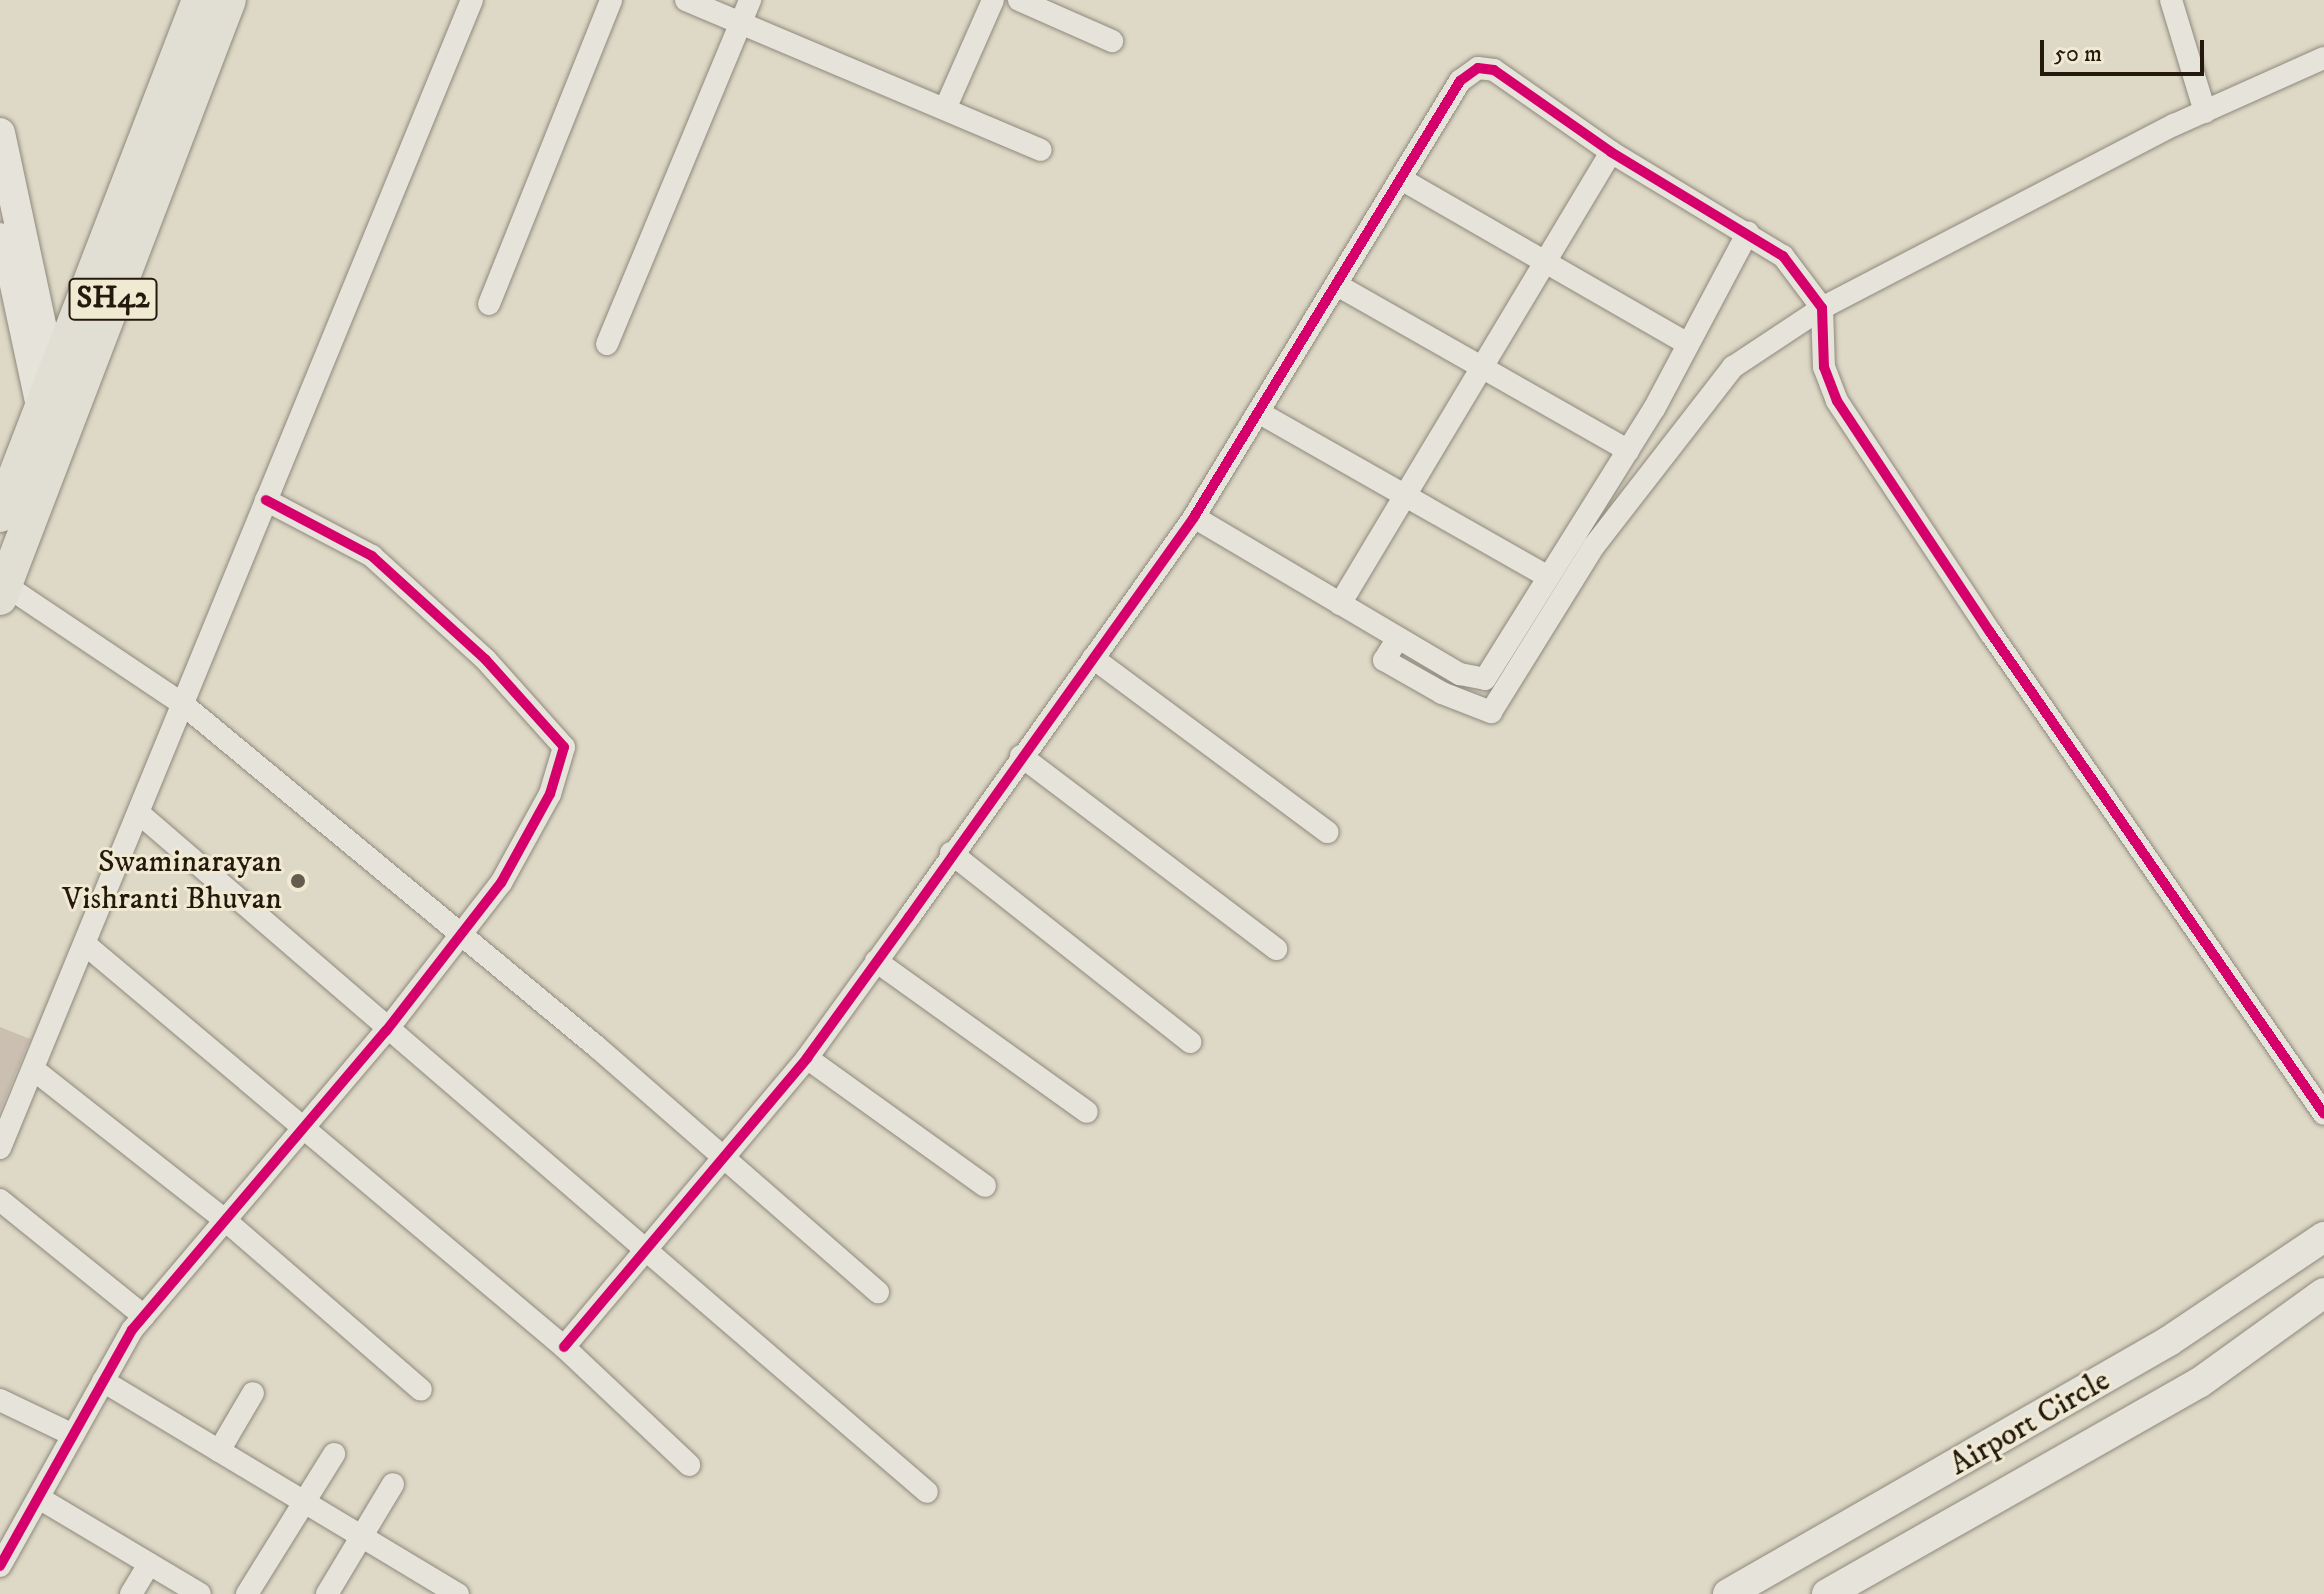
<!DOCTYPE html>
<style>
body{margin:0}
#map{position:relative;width:2324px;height:1594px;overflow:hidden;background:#ded8c6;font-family:"IM FELL DW Pica",serif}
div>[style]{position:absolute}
.building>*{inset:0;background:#cbbfb2}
.roads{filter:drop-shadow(0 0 2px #8e897d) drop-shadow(0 0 2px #8e897d)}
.minor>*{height:22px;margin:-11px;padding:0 11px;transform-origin:11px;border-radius:11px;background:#e6e3da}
.secondary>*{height:30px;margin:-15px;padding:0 15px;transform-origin:15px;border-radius:15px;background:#e6e3da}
.primary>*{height:34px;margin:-17px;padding:0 17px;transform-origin:17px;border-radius:17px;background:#e1ded3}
.cycleway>*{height:10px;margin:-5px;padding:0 5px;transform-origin:5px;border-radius:5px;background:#d6006c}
.dots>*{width:22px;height:22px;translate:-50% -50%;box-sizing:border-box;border:4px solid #f1ead3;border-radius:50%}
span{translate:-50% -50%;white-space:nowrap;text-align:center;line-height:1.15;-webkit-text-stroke:6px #f1ead3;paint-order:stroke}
.shield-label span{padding:2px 6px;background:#f1ead3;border:2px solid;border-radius:6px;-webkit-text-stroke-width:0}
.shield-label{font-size:30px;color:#25190e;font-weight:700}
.poi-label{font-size:32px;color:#25190e}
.right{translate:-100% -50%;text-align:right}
.street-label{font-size:32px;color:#25190e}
.scale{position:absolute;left:2040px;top:40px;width:164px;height:36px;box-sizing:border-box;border:4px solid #25190e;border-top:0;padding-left:10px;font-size:24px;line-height:28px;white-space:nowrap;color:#25190e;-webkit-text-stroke:6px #f1ead3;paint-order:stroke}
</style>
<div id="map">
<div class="building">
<i style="clip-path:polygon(0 1027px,30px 1039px,0 1111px)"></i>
</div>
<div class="roads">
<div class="minor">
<i style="left:686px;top:0;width:385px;rotate:22.9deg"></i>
<i style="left:1019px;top:0;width:102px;rotate:23.8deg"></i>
<i style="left:2171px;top:0;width:117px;rotate:73.1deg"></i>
<i style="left:945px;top:109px;width:119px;rotate:-66.2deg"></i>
<i style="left:1401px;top:179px;width:331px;rotate:29.9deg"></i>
<i style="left:0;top:234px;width:181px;rotate:77.9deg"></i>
<i style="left:1337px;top:285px;width:335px;rotate:29.6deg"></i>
<i style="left:489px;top:304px;width:328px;rotate:-68.1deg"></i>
<i style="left:607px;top:344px;width:373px;rotate:-67.4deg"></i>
<i style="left:1258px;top:412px;width:334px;rotate:29.6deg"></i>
<i style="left:1194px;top:517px;width:309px;rotate:30.6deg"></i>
<i style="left:1460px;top:674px;width:25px;rotate:11deg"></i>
<i style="left:1485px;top:679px;width:319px;rotate:-58deg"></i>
<i style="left:1654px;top:409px;width:200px;rotate:-62deg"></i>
<i style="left:5px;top:585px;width:216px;rotate:33.8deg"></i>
<i style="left:184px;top:705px;width:536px;rotate:39.63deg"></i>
<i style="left:597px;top:1047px;width:373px;rotate:41.1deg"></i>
<i style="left:1340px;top:604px;width:527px;rotate:-59.05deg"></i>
<i style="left:1398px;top:638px;width:26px;rotate:122deg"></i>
<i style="left:1384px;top:660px;width:67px;rotate:29.6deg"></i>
<i style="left:1442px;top:693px;width:53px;rotate:21.2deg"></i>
<i style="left:1491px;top:712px;width:195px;rotate:-58.2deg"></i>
<i style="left:1594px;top:546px;width:227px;rotate:-52.2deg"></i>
<i style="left:1733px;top:367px;width:107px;rotate:-33.5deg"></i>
<i style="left:1822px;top:308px;width:397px;rotate:-27.5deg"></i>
<i style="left:2174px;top:125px;width:164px;rotate:-24.1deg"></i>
<i style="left:1093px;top:658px;width:292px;rotate:36.6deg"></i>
<i style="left:1021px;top:756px;width:320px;rotate:37.1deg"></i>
<i style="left:141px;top:815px;width:1037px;rotate:40.74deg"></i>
<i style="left:951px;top:853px;width:305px;rotate:38.3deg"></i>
<i style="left:86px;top:945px;width:625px;rotate:40.06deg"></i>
<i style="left:564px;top:1347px;width:172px;rotate:43.3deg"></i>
<i style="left:876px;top:961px;width:259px;rotate:35.6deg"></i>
<i style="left:807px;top:1058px;width:219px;rotate:35.7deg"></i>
<i style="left:33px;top:1069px;width:244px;rotate:38.2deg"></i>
<i style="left:225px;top:1220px;width:259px;rotate:40.9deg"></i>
<i style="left:0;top:1148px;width:1241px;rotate:-67.65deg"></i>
<i style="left:0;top:1200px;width:185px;rotate:38.9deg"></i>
<i style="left:564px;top:1347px;width:378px;rotate:-49.9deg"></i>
<i style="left:807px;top:1058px;width:174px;rotate:-54.1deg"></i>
<i style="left:909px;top:917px;width:491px;rotate:-54.5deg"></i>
<i style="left:1194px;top:517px;width:511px;rotate:-58.61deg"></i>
<i style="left:1460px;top:81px;width:22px;rotate:-36deg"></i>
<i style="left:1478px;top:68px;width:16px;rotate:7deg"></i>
<i style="left:1494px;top:70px;width:143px;rotate:35deg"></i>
<i style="left:1611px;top:152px;width:201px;rotate:31.2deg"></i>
<i style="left:1783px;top:256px;width:65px;rotate:53.1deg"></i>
<i style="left:1822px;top:308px;width:59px;rotate:88.1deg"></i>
<i style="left:1824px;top:367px;width:36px;rotate:69deg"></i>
<i style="left:1837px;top:401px;width:277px;rotate:56.5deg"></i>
<i style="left:1990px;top:632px;width:586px;rotate:55.28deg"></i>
<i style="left:103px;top:1381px;width:414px;rotate:31deg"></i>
<i style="left:0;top:1400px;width:81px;rotate:25.6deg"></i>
<i style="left:219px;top:1451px;width:67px;rotate:-59.6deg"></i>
<i style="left:39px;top:1498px;width:187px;rotate:30.8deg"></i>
<i style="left:0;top:1566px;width:270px;rotate:-60.8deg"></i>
<i style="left:132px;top:1330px;width:392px;rotate:-49.7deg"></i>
<i style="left:386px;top:1031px;width:187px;rotate:-52.2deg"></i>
<i style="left:501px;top:883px;width:102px;rotate:-61.2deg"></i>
<i style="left:550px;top:794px;width:49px;rotate:-73.4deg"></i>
<i style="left:564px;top:747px;width:118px;rotate:-131.9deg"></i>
<i style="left:485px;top:659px;width:153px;rotate:-137.7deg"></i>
<i style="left:372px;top:556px;width:120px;rotate:-152.2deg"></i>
<i style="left:131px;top:1594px;width:35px;rotate:-59deg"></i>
<i style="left:247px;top:1594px;width:165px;rotate:-58.1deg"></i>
<i style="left:327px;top:1594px;width:128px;rotate:-59deg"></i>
</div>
<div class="secondary">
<i style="left:0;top:133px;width:262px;rotate:77.9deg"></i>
<i style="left:1728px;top:1594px;width:508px;rotate:-29.84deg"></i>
<i style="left:2169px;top:1341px;width:187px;rotate:-33.9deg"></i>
<i style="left:1827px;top:1594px;width:428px;rotate:-29.6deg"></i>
<i style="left:2199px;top:1383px;width:154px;rotate:-35.8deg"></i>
</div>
<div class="primary">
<i style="left:0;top:515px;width:552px;rotate:-68.87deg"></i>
<i style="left:0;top:598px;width:640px;rotate:-69.05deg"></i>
</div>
</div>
<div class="cycleway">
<i style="left:564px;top:1347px;width:378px;rotate:-49.9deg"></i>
<i style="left:807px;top:1058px;width:174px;rotate:-54.1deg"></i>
<i style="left:909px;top:917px;width:491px;rotate:-54.5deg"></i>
<i style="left:1194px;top:517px;width:511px;rotate:-58.61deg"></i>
<i style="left:1460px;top:81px;width:22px;rotate:-36deg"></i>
<i style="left:1478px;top:68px;width:16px;rotate:7deg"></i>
<i style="left:1494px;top:70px;width:143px;rotate:35deg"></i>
<i style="left:1611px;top:152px;width:201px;rotate:31.2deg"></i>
<i style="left:1783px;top:256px;width:65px;rotate:53.1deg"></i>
<i style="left:1822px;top:308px;width:59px;rotate:88.1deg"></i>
<i style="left:1824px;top:367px;width:36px;rotate:69deg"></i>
<i style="left:1837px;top:401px;width:277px;rotate:56.5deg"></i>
<i style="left:1990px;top:632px;width:586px;rotate:55.28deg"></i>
<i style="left:0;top:1566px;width:270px;rotate:-60.8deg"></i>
<i style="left:132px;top:1330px;width:392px;rotate:-49.7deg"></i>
<i style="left:386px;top:1031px;width:187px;rotate:-52.2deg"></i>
<i style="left:501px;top:883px;width:102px;rotate:-61.2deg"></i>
<i style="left:550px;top:794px;width:49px;rotate:-73.4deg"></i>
<i style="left:564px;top:747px;width:118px;rotate:-131.9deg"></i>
<i style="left:485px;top:659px;width:153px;rotate:-137.7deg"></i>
<i style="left:372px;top:556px;width:120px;rotate:-152.2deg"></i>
</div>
<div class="dots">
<i style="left:298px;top:881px;background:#665c4e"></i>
</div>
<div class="shield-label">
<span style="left:113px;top:299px">SH42</span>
</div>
<div class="poi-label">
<span class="right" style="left:282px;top:881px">Swaminarayan<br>Vishranti Bhuvan</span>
</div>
<div class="street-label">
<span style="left:2030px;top:1423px;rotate:-30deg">Airport Circle</span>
</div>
<div class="scale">50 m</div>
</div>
